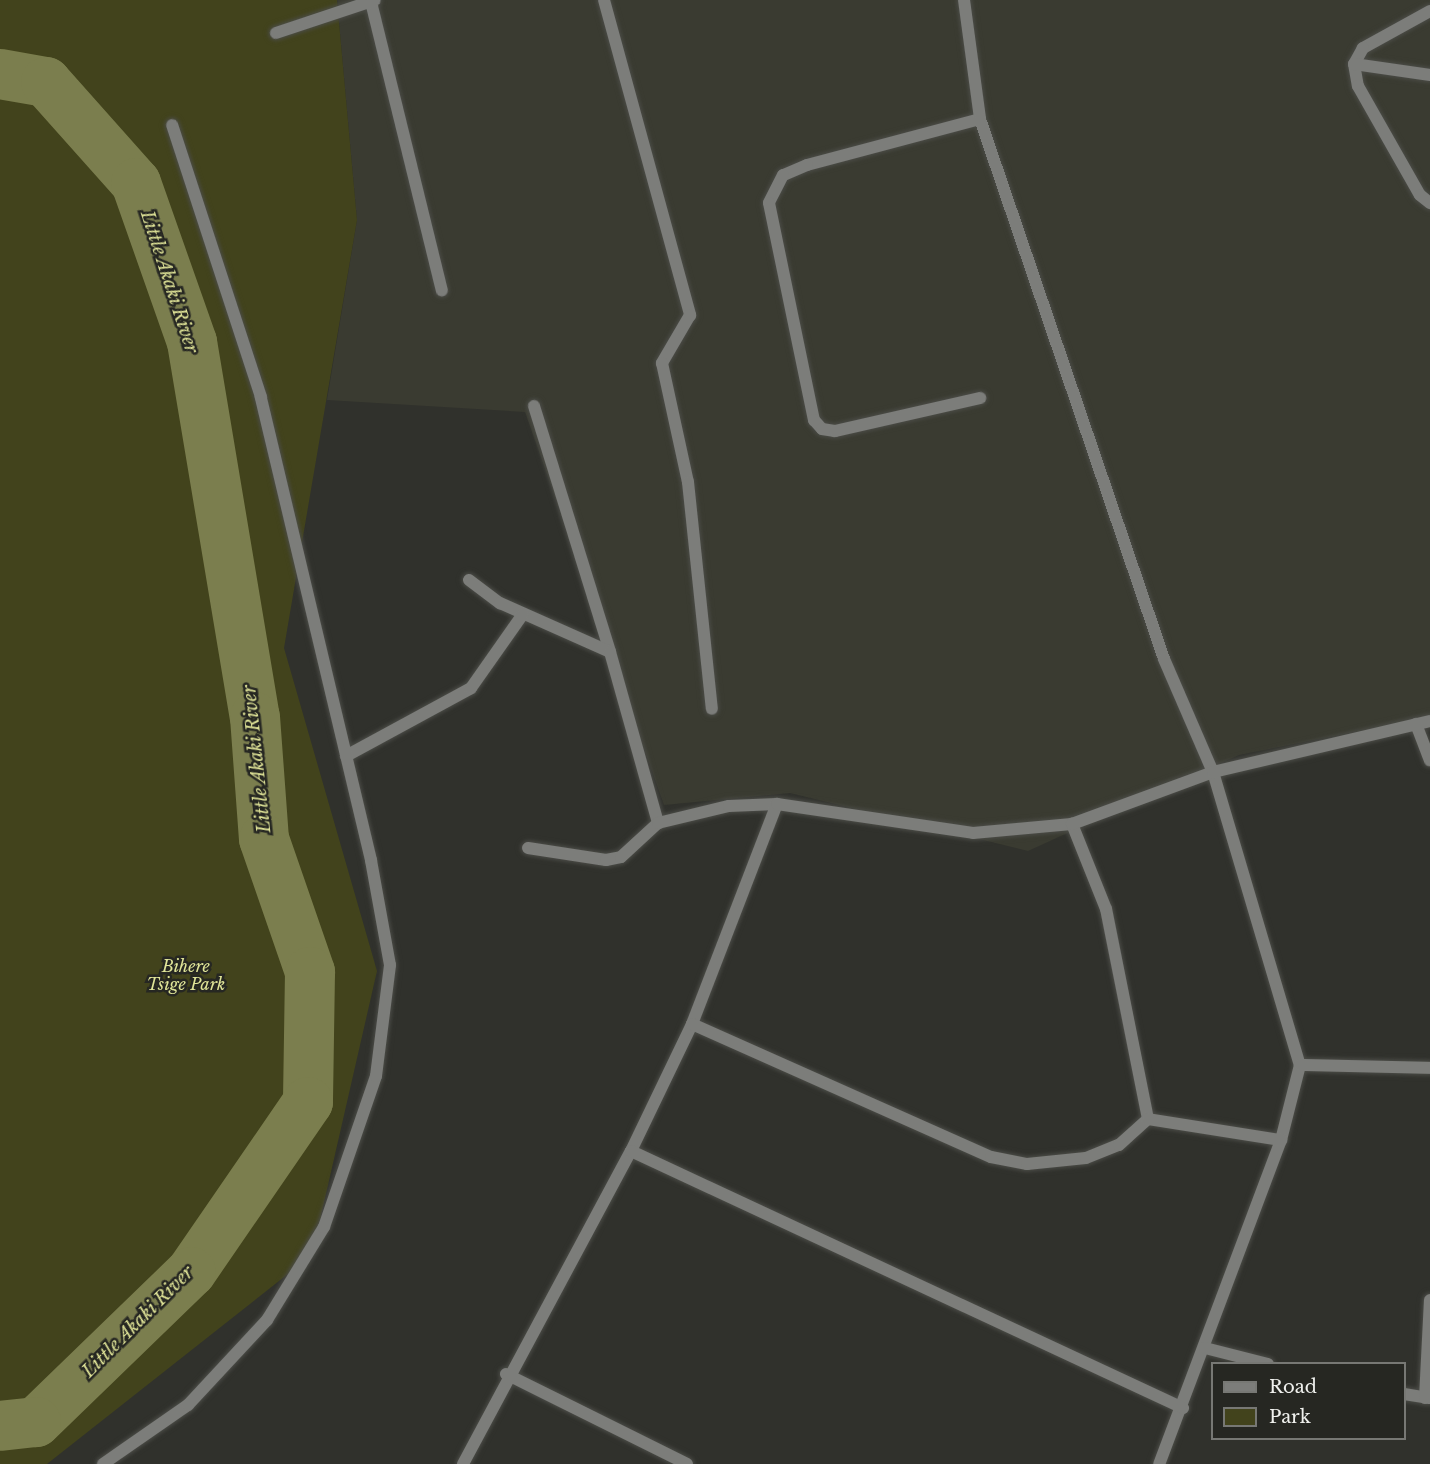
<!DOCTYPE html>
<style>
body{margin:0}
#map{position:relative;width:1430px;height:1464px;overflow:hidden;background:#30312c;font-family:"Libre Baskerville",serif}
div>[style]{position:absolute}
.built>*{inset:0;background:#3a3b31}
.green>*{inset:0;background:#42431c}
.river>*{height:50px;margin:-25px;padding:0 25px;transform-origin:25px;border-radius:25px;background:#7b7e4e}
.roads{filter:drop-shadow(0 0 2px #4b4c47) drop-shadow(0 0 2px #4b4c47)}
.lane>*{height:12px;margin:-6px;padding:0 6px;transform-origin:6px;border-radius:6px;background:#7c7d7a}
.street>*{height:12px;margin:-6px;padding:0 6px;transform-origin:6px;border-radius:6px;background:#7c7d7a}
span{translate:-50% -50%;white-space:nowrap;text-align:center;line-height:1.15;-webkit-text-stroke:5px #262722;paint-order:stroke}
.park-label{font-size:16px;color:#e0e598;font-style:italic}
.water-label{font-size:18px;color:#dfe397;font-style:italic}
.legend{position:absolute;left:1211px;top:1362px;width:195px;height:78px;box-sizing:border-box;background:#262722;border:2px solid #777874;margin:0;padding:8px 10px;list-style:none;font-size:18px;color:#f0f1ee}
.legend li{display:flex;align-items:center;gap:12px;height:30px}
.legend b{width:30px;border:2px solid #777874}
</style>
<div id="map">
<div class="built">
<i style="clip-path:polygon(337px 0,1430px 0,1430px 717px,1239px 755px,1028px 851px,790px 793px,664px 805px,525px 412px,327px 400px,357px 220px)"></i>
</div>
<div class="green">
<i style="clip-path:polygon(0 0,337px 0,357px 220px,284px 648px,377px 971px,312px 1255px,47px 1464px,0 1464px)"></i>
</div>
<div class="river">
<i style="left:0;top:74px;width:47px;rotate:9.9deg"></i>
<i style="left:46px;top:82px;width:135px;rotate:48.3deg"></i>
<i style="left:136px;top:183px;width:169px;rotate:70.6deg"></i>
<i style="left:192px;top:342px;width:380px;rotate:80.5deg"></i>
<i style="left:255px;top:717px;width:122px;rotate:85.8deg"></i>
<i style="left:264px;top:839px;width:141px;rotate:70.9deg"></i>
<i style="left:310px;top:972px;width:130px;rotate:90.9deg"></i>
<i style="left:308px;top:1102px;width:206px;rotate:124.5deg"></i>
<i style="left:191px;top:1272px;width:216px;rotate:135.9deg"></i>
<i style="left:36px;top:1422px;width:36px;rotate:174deg"></i>
</div>
<div class="roads">
<div class="lane">
<i style="left:604px;top:0;width:327px;rotate:74.7deg"></i>
<i style="left:690px;top:315px;width:56px;rotate:120.3deg"></i>
<i style="left:662px;top:363px;width:122px;rotate:77.7deg"></i>
<i style="left:688px;top:482px;width:228px;rotate:84deg"></i>
<i style="left:371px;top:2px;width:297px;rotate:76.2deg"></i>
<i style="left:1430px;top:11px;width:77px;rotate:151.1deg"></i>
<i style="left:1363px;top:48px;width:18px;rotate:119deg"></i>
<i style="left:1354px;top:64px;width:22px;rotate:80deg"></i>
<i style="left:1358px;top:86px;width:125px;rotate:60.4deg"></i>
<i style="left:1420px;top:195px;width:13px;rotate:39deg"></i>
<i style="left:276px;top:33px;width:104px;rotate:-18.4deg"></i>
<i style="left:1354px;top:64px;width:77px;rotate:8.2deg"></i>
<i style="left:980px;top:119px;width:179px;rotate:165.1deg"></i>
<i style="left:807px;top:165px;width:26px;rotate:157deg"></i>
<i style="left:783px;top:175px;width:31px;rotate:117deg"></i>
<i style="left:769px;top:203px;width:222px;rotate:78.3deg"></i>
<i style="left:814px;top:420px;width:12px;rotate:48deg"></i>
<i style="left:822px;top:429px;width:13px;rotate:9deg"></i>
<i style="left:835px;top:431px;width:149px;rotate:-12.8deg"></i>
</div>
<div class="street">
<i style="left:964px;top:0;width:120px;rotate:82.3deg"></i>
<i style="left:980px;top:119px;width:570px;rotate:71.18deg"></i>
<i style="left:1164px;top:659px;width:123px;rotate:66.6deg"></i>
<i style="left:1213px;top:772px;width:306px;rotate:73.5deg"></i>
<i style="left:1300px;top:1065px;width:77px;rotate:104.2deg"></i>
<i style="left:1281px;top:1140px;width:346px;rotate:110.6deg"></i>
<i style="left:534px;top:406px;width:257px;rotate:72.8deg"></i>
<i style="left:469px;top:580px;width:39px;rotate:37deg"></i>
<i style="left:500px;top:603px;width:120px;rotate:24deg"></i>
<i style="left:610px;top:652px;width:178px;rotate:74.3deg"></i>
<i style="left:1416px;top:724px;width:39px;rotate:69deg"></i>
<i style="left:346px;top:756px;width:142px;rotate:-28.5deg"></i>
<i style="left:471px;top:688px;width:90px;rotate:-54.9deg"></i>
<i style="left:528px;top:848px;width:79px;rotate:8.7deg"></i>
<i style="left:606px;top:860px;width:15px;rotate:-11deg"></i>
<i style="left:621px;top:857px;width:50px;rotate:-42.6deg"></i>
<i style="left:658px;top:823px;width:73px;rotate:-13.5deg"></i>
<i style="left:729px;top:806px;width:48px;rotate:-2.4deg"></i>
<i style="left:692px;top:1024px;width:236px;rotate:-68.9deg"></i>
<i style="left:777px;top:804px;width:198px;rotate:8.4deg"></i>
<i style="left:973px;top:833px;width:99px;rotate:-5.2deg"></i>
<i style="left:1300px;top:1065px;width:130px;rotate:1.3deg"></i>
<i style="left:1148px;top:1119px;width:214px;rotate:-101.3deg"></i>
<i style="left:1106px;top:909px;width:92px;rotate:-111.8deg"></i>
<i style="left:1072px;top:824px;width:150px;rotate:-20.2deg"></i>
<i style="left:1213px;top:772px;width:223px;rotate:-13.2deg"></i>
<i style="left:631px;top:1151px;width:141px;rotate:-64.3deg"></i>
<i style="left:692px;top:1024px;width:327px;rotate:24deg"></i>
<i style="left:991px;top:1157px;width:37px;rotate:11deg"></i>
<i style="left:1027px;top:1164px;width:59px;rotate:-5.8deg"></i>
<i style="left:1086px;top:1158px;width:35px;rotate:-22deg"></i>
<i style="left:1119px;top:1145px;width:39px;rotate:-42deg"></i>
<i style="left:1148px;top:1119px;width:135px;rotate:9deg"></i>
<i style="left:1205px;top:1348px;width:65px;rotate:14.3deg"></i>
<i style="left:506px;top:1374px;width:202px;rotate:26.4deg"></i>
<i style="left:1404px;top:1394px;width:26px;rotate:9deg"></i>
<i style="left:1425px;top:1398px;width:98px;rotate:-87.1deg"></i>
<i style="left:103px;top:1464px;width:103px;rotate:-34.8deg"></i>
<i style="left:188px;top:1405px;width:116px;rotate:-47.1deg"></i>
<i style="left:267px;top:1320px;width:109px;rotate:-58.5deg"></i>
<i style="left:324px;top:1227px;width:160px;rotate:-71deg"></i>
<i style="left:376px;top:1076px;width:112px;rotate:-82.8deg"></i>
<i style="left:390px;top:965px;width:107px;rotate:-100.3deg"></i>
<i style="left:371px;top:860px;width:476px;rotate:-103.4deg"></i>
<i style="left:261px;top:397px;width:286px;rotate:-108.1deg"></i>
<i style="left:463px;top:1464px;width:355px;rotate:-61.8deg"></i>
<i style="left:631px;top:1151px;width:609px;rotate:24.97deg"></i>
</div>
</div>
<div class="park-label">
<span style="left:186px;top:975px">Bihere<br>Tsige Park</span>
</div>
<div class="water-label">
<span style="left:169px;top:282px;rotate:72deg">Little Akaki River</span>
<span style="left:257px;top:759px;rotate:-96deg">Little Akaki River</span>
<span style="left:138px;top:1322px;rotate:-45deg">Little Akaki River</span>
</div>
<ul class="legend">
<li><b style="height:8px;background:#7c7d7a"></b>Road</li>
<li><b style="height:16px;background:#42431c"></b>Park</li>
</ul>
</div>
